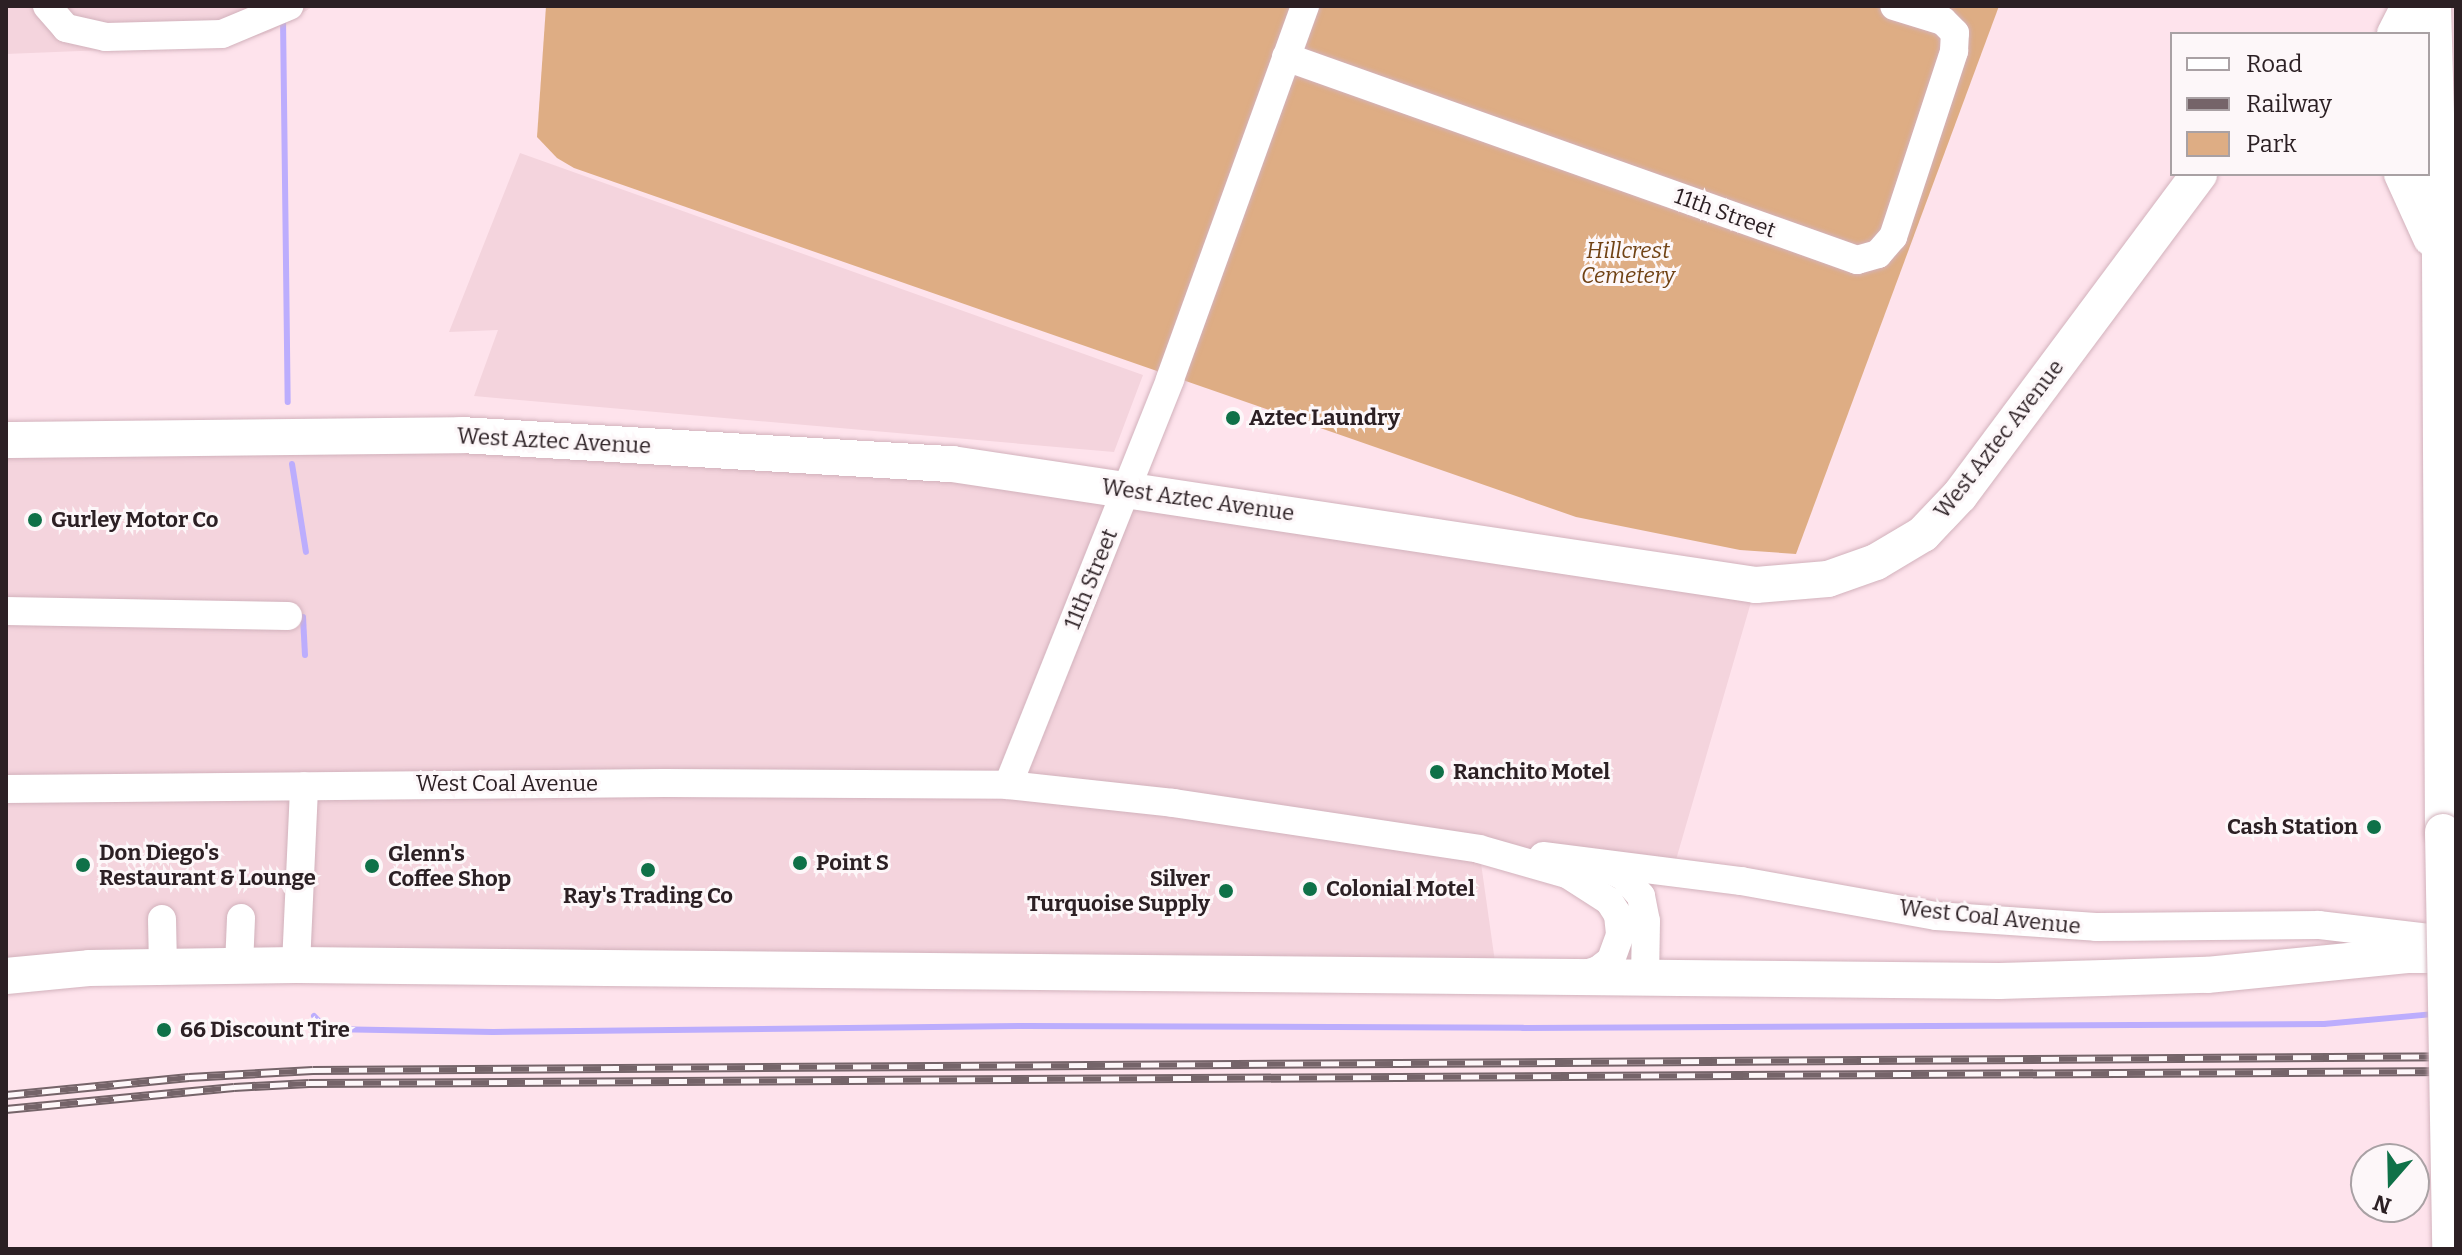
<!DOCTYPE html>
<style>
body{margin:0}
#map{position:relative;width:2462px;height:1255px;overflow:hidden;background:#fee3ec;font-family:Bitter,serif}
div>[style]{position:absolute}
.built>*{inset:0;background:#f4d4dd}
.green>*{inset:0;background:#dead84}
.stream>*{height:6px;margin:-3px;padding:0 3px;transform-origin:3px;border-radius:3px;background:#bcadfd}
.roads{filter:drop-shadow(0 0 2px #d2b2bc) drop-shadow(0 0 2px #d2b2bc)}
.minor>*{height:28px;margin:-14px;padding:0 14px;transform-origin:14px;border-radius:14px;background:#fff}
.major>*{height:36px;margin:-18px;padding:0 18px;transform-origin:18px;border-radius:18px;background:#fff}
.rail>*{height:9px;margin-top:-4.5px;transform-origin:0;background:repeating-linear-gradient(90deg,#fdf7f9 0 18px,#756469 0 36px);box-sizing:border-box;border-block:2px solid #756469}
.bridges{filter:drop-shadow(0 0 2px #d2b2bc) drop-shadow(0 0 2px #d2b2bc)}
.major-bridge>*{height:36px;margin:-18px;padding:0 18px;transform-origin:18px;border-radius:18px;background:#fff}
.dots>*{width:22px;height:22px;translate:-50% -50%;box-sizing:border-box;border:4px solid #fdf7f9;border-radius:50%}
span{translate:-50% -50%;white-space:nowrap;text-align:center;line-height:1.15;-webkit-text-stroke:6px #fdf7f9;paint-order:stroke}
.street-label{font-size:22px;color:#2c2024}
.park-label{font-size:22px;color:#704214;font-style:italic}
.poi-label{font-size:22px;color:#2c2024;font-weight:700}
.left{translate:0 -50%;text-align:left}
.right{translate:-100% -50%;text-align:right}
.frame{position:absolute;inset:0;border:8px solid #2c2024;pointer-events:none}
.legend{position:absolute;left:2170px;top:32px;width:260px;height:144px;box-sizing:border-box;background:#fdf7f9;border:2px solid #a9a1a4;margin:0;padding:10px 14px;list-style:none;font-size:24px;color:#2c2024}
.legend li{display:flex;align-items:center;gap:16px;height:40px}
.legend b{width:40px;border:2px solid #a9a1a4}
.north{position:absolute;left:2350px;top:1143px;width:80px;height:80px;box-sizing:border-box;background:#fdf7f9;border:2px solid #a9a1a4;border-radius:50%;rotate:200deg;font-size:22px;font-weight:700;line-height:32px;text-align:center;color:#2c2024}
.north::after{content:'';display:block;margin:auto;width:28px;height:36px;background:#0f7148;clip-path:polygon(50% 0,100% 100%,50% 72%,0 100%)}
</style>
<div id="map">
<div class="built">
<i style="clip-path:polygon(6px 6px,314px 6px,270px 32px,228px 45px,6px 54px)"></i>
<i style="clip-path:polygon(520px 153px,1143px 375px,1114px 452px,474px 396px,498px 330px,449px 332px)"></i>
<i style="clip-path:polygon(6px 440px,952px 464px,1756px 585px,1673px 870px,1479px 849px,1497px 976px,6px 976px)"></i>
</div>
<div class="green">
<i style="clip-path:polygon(546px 6px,1999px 6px,1796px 554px,1740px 550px,1576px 517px,574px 168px,557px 158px,537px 137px)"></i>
</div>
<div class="stream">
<i style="left:283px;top:18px;width:384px;rotate:89.3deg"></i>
<i style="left:292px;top:464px;width:89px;rotate:81deg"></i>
<i style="left:303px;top:617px;width:38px;rotate:87deg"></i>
<i style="left:314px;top:1016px;width:18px;rotate:47deg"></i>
<i style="left:326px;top:1029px;width:167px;rotate:1deg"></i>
<i style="left:493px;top:1032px;width:531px;rotate:-0.65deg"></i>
<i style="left:1024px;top:1026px;width:499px;rotate:0.2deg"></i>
<i style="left:1523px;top:1028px;width:801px;rotate:-0.29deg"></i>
<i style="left:2324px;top:1024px;width:109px;rotate:-5.2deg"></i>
</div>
<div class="roads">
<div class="minor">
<i style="left:47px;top:6px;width:29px;rotate:49deg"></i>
<i style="left:66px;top:28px;width:41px;rotate:12.7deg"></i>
<i style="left:106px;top:37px;width:116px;rotate:-1.5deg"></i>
<i style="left:222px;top:34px;width:73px;rotate:-22.7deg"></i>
<i style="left:1286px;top:57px;width:606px;rotate:19.57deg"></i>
<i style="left:1857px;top:260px;width:22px;rotate:-16deg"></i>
<i style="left:1878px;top:254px;width:23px;rotate:-49deg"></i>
<i style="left:1893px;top:237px;width:196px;rotate:-71.8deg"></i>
<i style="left:1954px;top:51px;width:18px;rotate:-87deg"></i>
<i style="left:1955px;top:33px;width:17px;rotate:-135deg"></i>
<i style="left:1943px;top:21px;width:51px;rotate:-163deg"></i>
<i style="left:6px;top:611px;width:282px;rotate:1deg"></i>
<i style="left:1008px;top:785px;width:437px;rotate:-68.2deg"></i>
<i style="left:1170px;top:379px;width:397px;rotate:-70.1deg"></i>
<i style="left:6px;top:789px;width:658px;rotate:-0.52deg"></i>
<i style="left:664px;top:783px;width:344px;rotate:0.3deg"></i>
<i style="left:1008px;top:785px;width:166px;rotate:6.2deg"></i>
<i style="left:1173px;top:803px;width:309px;rotate:8.5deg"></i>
<i style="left:1479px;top:849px;width:91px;rotate:15.9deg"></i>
<i style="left:1567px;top:874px;width:50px;rotate:32.7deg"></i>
<i style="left:1609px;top:901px;width:17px;rotate:57deg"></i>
<i style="left:1618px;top:915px;width:20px;rotate:84deg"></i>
<i style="left:1620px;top:935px;width:27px;rotate:110deg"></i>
<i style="left:1611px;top:960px;width:16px;rotate:142deg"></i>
<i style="left:1598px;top:970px;width:20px;rotate:162deg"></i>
<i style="left:1543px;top:856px;width:200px;rotate:7.2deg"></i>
<i style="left:1741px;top:881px;width:198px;rotate:10.2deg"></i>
<i style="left:1936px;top:916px;width:160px;rotate:3.9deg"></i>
<i style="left:2096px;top:927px;width:223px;rotate:-0.5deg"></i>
<i style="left:2319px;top:925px;width:138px;rotate:6.7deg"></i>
<i style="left:1600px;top:865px;width:25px;rotate:26deg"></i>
<i style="left:1623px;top:876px;width:27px;rotate:48deg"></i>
<i style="left:1641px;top:896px;width:25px;rotate:79deg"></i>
<i style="left:1646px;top:921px;width:57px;rotate:91deg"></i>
<i style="left:162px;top:919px;width:48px;rotate:88.8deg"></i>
<i style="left:296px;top:965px;width:179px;rotate:-87.4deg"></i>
<i style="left:239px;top:966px;width:48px;rotate:-87.6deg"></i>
</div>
<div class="major">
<i style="left:2433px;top:6px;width:253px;rotate:88.4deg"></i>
<i style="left:2440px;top:259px;width:573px;rotate:89.7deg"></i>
<i style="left:2395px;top:34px;width:31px;rotate:-63deg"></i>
<i style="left:2402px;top:174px;width:70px;rotate:65.6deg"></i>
<i style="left:6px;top:440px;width:455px;rotate:-0.6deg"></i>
<i style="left:461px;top:435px;width:492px;rotate:3.4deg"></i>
<i style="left:952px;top:464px;width:813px;rotate:8.56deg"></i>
<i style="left:1756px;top:585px;width:72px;rotate:-4.8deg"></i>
<i style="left:1828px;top:579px;width:51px;rotate:-19.5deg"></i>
<i style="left:1876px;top:562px;width:55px;rotate:-30.8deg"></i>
<i style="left:1923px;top:534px;width:54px;rotate:-46.5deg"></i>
<i style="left:1960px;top:495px;width:400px;rotate:-53.3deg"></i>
<i style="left:6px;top:976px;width:83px;rotate:-5.5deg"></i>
<i style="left:89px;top:968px;width:207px;rotate:-0.8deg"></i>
<i style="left:296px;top:965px;width:1703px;rotate:0.54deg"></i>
<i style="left:1999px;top:981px;width:208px;rotate:-1.7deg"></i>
<i style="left:2207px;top:975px;width:201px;rotate:-5.7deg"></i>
<i style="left:2407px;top:955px;width:49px"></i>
</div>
</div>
<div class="rail">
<i style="left:6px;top:1095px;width:184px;rotate:-5.6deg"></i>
<i style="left:189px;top:1077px;width:124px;rotate:-3.2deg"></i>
<i style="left:313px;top:1070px;width:2143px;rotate:-0.37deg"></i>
<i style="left:6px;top:1109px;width:229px;rotate:-5.5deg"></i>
<i style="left:234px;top:1087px;width:75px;rotate:-3.1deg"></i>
<i style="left:309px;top:1083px;width:2147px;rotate:-0.32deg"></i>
</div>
<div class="bridges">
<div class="major-bridge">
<i style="left:2443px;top:832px;width:417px;rotate:89deg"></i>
</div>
</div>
<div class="dots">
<i style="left:1233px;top:418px;background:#0f7148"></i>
<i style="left:35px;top:520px;background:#0f7148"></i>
<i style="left:1437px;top:772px;background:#0f7148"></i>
<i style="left:2374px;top:827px;background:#0f7148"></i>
<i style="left:800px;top:863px;background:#0f7148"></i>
<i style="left:83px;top:865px;background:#0f7148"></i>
<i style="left:372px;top:866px;background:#0f7148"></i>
<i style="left:648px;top:870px;background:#0f7148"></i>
<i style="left:1310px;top:889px;background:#0f7148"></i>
<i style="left:1226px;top:891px;background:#0f7148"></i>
<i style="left:164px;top:1030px;background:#0f7148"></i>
</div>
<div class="street-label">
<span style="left:1725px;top:213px;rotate:20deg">11th Street</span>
<span style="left:1999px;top:439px;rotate:-52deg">West Aztec Avenue</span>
<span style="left:554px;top:441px;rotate:3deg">West Aztec Avenue</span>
<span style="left:1198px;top:500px;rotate:8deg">West Aztec Avenue</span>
<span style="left:1091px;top:579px;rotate:-68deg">11th Street</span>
<span style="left:507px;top:784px">West Coal Avenue</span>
<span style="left:1990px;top:917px;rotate:6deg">West Coal Avenue</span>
</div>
<div class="park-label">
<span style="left:1628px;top:263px">Hillcrest<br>Cemetery</span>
</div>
<div class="poi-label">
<span class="left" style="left:1249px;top:418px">Aztec Laundry</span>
<span class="left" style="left:51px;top:520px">Gurley Motor Co</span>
<span class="left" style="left:1453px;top:772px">Ranchito Motel</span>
<span class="right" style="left:2358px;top:827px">Cash Station</span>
<span class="left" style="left:99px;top:865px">Don Diego's<br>Restaurant &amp; Lounge</span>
<span class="left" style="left:388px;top:866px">Glenn's<br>Coffee Shop</span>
<span class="left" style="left:816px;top:863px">Point S</span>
<span class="right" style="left:1210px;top:891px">Silver<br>Turquoise Supply</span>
<span class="left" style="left:1326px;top:889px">Colonial Motel</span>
<span style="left:648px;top:896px">Ray's Trading Co</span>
<span class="left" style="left:180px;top:1030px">66 Discount Tire</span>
</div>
<div class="frame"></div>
<ul class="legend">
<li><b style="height:10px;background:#fff"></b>Road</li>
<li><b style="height:10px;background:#756469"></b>Railway</li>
<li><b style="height:22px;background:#dead84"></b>Park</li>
</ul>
<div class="north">N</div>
</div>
